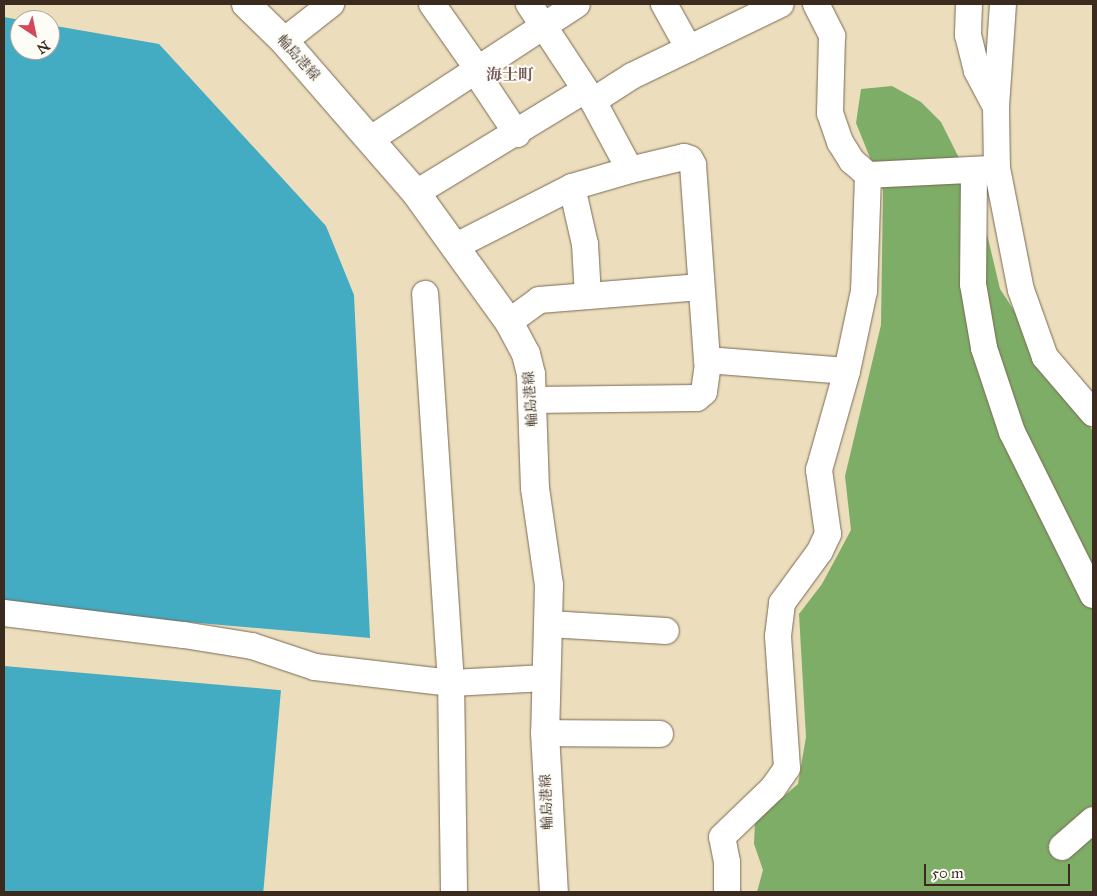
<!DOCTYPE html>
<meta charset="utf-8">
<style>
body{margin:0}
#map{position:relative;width:1097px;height:896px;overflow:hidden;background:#ecdebc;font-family:"IM FELL Great Primer","Noto Serif JP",serif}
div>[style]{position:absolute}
.forest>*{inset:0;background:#7ead67}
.water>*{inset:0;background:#43abc2;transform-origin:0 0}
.roads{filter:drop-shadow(0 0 1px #796955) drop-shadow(0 0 1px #796955)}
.minor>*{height:26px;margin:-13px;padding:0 13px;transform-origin:13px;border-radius:13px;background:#fff}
.major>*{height:28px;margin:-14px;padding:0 14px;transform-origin:14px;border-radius:14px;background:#fff}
span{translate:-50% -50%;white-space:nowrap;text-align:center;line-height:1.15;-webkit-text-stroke:4px #fdfcf7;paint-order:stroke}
.street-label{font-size:14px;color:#3b2a1e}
.quarter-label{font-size:16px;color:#745958;font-weight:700}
.frame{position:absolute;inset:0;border:5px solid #3b2a1e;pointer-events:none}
.north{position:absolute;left:10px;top:10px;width:50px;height:50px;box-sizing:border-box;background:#fdfcf7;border:1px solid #afa8a0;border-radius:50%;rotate:146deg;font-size:14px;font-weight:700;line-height:20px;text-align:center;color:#3b2a1e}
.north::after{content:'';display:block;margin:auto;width:18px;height:22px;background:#d1495b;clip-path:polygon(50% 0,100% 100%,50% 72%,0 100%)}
.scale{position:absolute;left:924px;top:864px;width:146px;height:22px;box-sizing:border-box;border:2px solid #3b2a1e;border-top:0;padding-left:6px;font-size:15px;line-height:18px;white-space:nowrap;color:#3b2a1e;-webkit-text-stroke:4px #fdfcf7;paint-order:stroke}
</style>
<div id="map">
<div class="forest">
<i style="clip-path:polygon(892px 86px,921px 102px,941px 122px,978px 196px,1000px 289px,1093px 431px,1093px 892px,757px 892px,763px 870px,754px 844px,755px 821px,798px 784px,806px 737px,799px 614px,822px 584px,851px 530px,845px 476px,881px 325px,883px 190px,856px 123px,861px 89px)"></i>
</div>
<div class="water">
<i style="clip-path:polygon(4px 17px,20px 20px,20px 50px,50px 50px,50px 25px,159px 44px,326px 226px,354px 295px,370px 638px,4px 606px)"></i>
<i style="left:4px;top:666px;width:278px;height:226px;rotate:5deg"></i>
</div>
<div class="roads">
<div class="minor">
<i style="left:432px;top:4px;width:78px;rotate:54.9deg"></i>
<i style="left:529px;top:4px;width:116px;rotate:56.6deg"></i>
<i style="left:593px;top:101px;width:78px;rotate:61.8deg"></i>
<i style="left:664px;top:4px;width:51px;rotate:60.9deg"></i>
<i style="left:816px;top:4px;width:36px;rotate:63deg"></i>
<i style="left:832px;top:36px;width:77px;rotate:91.5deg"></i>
<i style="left:830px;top:113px;width:31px;rotate:71deg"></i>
<i style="left:840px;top:142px;width:22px;rotate:58deg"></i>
<i style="left:852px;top:161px;width:21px;rotate:41deg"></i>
<i style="left:868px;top:175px;width:124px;rotate:-2.8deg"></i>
<i style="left:969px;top:4px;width:31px;rotate:92deg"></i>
<i style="left:968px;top:35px;width:37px;rotate:76deg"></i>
<i style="left:977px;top:71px;width:41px;rotate:62.2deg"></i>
<i style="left:1003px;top:4px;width:103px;rotate:93.9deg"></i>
<i style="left:996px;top:107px;width:61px;rotate:89.1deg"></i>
<i style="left:997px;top:168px;width:124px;rotate:78.9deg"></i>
<i style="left:1021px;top:290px;width:71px;rotate:70.3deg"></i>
<i style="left:1045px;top:357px;width:74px;rotate:49.4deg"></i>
<i style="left:284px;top:41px;width:60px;rotate:-38.2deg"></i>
<i style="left:475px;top:71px;width:76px;rotate:56.3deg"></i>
<i style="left:593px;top:101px;width:46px;rotate:-32.7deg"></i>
<i style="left:632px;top:76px;width:165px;rotate:-25.8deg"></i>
<i style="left:371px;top:139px;width:246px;rotate:-33.2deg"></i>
<i style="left:974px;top:172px;width:112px;rotate:90.5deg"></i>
<i style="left:973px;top:284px;width:65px;rotate:80.2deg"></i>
<i style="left:984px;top:348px;width:89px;rotate:71.6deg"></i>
<i style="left:1012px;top:432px;width:182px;rotate:63.6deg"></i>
<i style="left:572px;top:187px;width:58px;rotate:77.2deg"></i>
<i style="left:585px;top:244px;width:52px;rotate:86.7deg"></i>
<i style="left:416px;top:193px;width:198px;rotate:-31.4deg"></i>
<i style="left:456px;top:246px;width:130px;rotate:-27deg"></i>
<i style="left:572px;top:187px;width:60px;rotate:-16.3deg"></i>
<i style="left:630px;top:170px;width:56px;rotate:-13.5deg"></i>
<i style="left:684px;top:157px;width:6px;rotate:18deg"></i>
<i style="left:690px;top:159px;width:7px;rotate:63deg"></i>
<i style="left:693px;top:165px;width:196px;rotate:85.9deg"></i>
<i style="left:707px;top:360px;width:140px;rotate:4.5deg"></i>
<i style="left:509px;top:322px;width:37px;rotate:-36deg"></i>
<i style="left:539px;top:300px;width:162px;rotate:-4.6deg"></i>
<i style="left:532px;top:400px;width:165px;rotate:-0.7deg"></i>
<i style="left:697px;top:398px;width:9px;rotate:-41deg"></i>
<i style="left:704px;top:392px;width:30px;rotate:-82deg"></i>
<i style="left:4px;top:613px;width:181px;rotate:7deg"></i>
<i style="left:184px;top:635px;width:69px;rotate:9.2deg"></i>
<i style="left:252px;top:646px;width:66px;rotate:18.4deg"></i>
<i style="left:315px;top:667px;width:137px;rotate:6.7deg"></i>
<i style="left:451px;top:683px;width:390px;rotate:-93.8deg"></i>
<i style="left:549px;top:624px;width:117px;rotate:3.4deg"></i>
<i style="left:545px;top:733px;width:115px;rotate:0.5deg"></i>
<i style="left:1062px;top:847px;width:41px;rotate:-41.1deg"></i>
<i style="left:454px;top:892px;width:209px;rotate:-90.8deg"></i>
<i style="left:451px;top:683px;width:96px;rotate:-3deg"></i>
<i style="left:727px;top:892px;width:30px;rotate:-90deg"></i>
<i style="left:727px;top:862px;width:25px;rotate:-101deg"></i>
<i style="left:722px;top:837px;width:71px;rotate:-43.9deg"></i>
<i style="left:773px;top:788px;width:24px;rotate:-55deg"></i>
<i style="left:787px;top:768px;width:132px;rotate:-93.9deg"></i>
<i style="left:778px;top:636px;width:33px;rotate:-83deg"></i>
<i style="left:782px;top:603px;width:64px;rotate:-53.8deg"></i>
<i style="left:820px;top:551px;width:19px;rotate:-65deg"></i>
<i style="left:828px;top:534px;width:65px;rotate:-98deg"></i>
<i style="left:819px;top:470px;width:103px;rotate:-74.2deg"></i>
<i style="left:847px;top:371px;width:82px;rotate:-78deg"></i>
<i style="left:864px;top:291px;width:116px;rotate:-88deg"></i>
</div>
<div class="major">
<i style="left:246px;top:4px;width:53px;rotate:44.2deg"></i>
<i style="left:284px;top:41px;width:201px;rotate:49deg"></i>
<i style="left:416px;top:193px;width:159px;rotate:54.2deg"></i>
<i style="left:509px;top:322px;width:36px;rotate:62deg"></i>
<i style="left:526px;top:354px;width:21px;rotate:76deg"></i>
<i style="left:531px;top:374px;width:114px;rotate:88deg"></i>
<i style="left:535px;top:488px;width:98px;rotate:81.8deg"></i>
<i style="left:549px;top:585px;width:148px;rotate:91.5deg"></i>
<i style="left:545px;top:733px;width:159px;rotate:86.8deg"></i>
</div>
</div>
<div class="street-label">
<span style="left:298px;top:58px;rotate:48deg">輪島港線</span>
<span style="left:531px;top:399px;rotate:-94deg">輪島港線</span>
<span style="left:547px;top:802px;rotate:-92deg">輪島港線</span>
</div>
<div class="quarter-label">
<span style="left:510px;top:75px">海士町</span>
</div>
<div class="frame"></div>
<div class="north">N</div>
<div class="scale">50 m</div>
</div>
